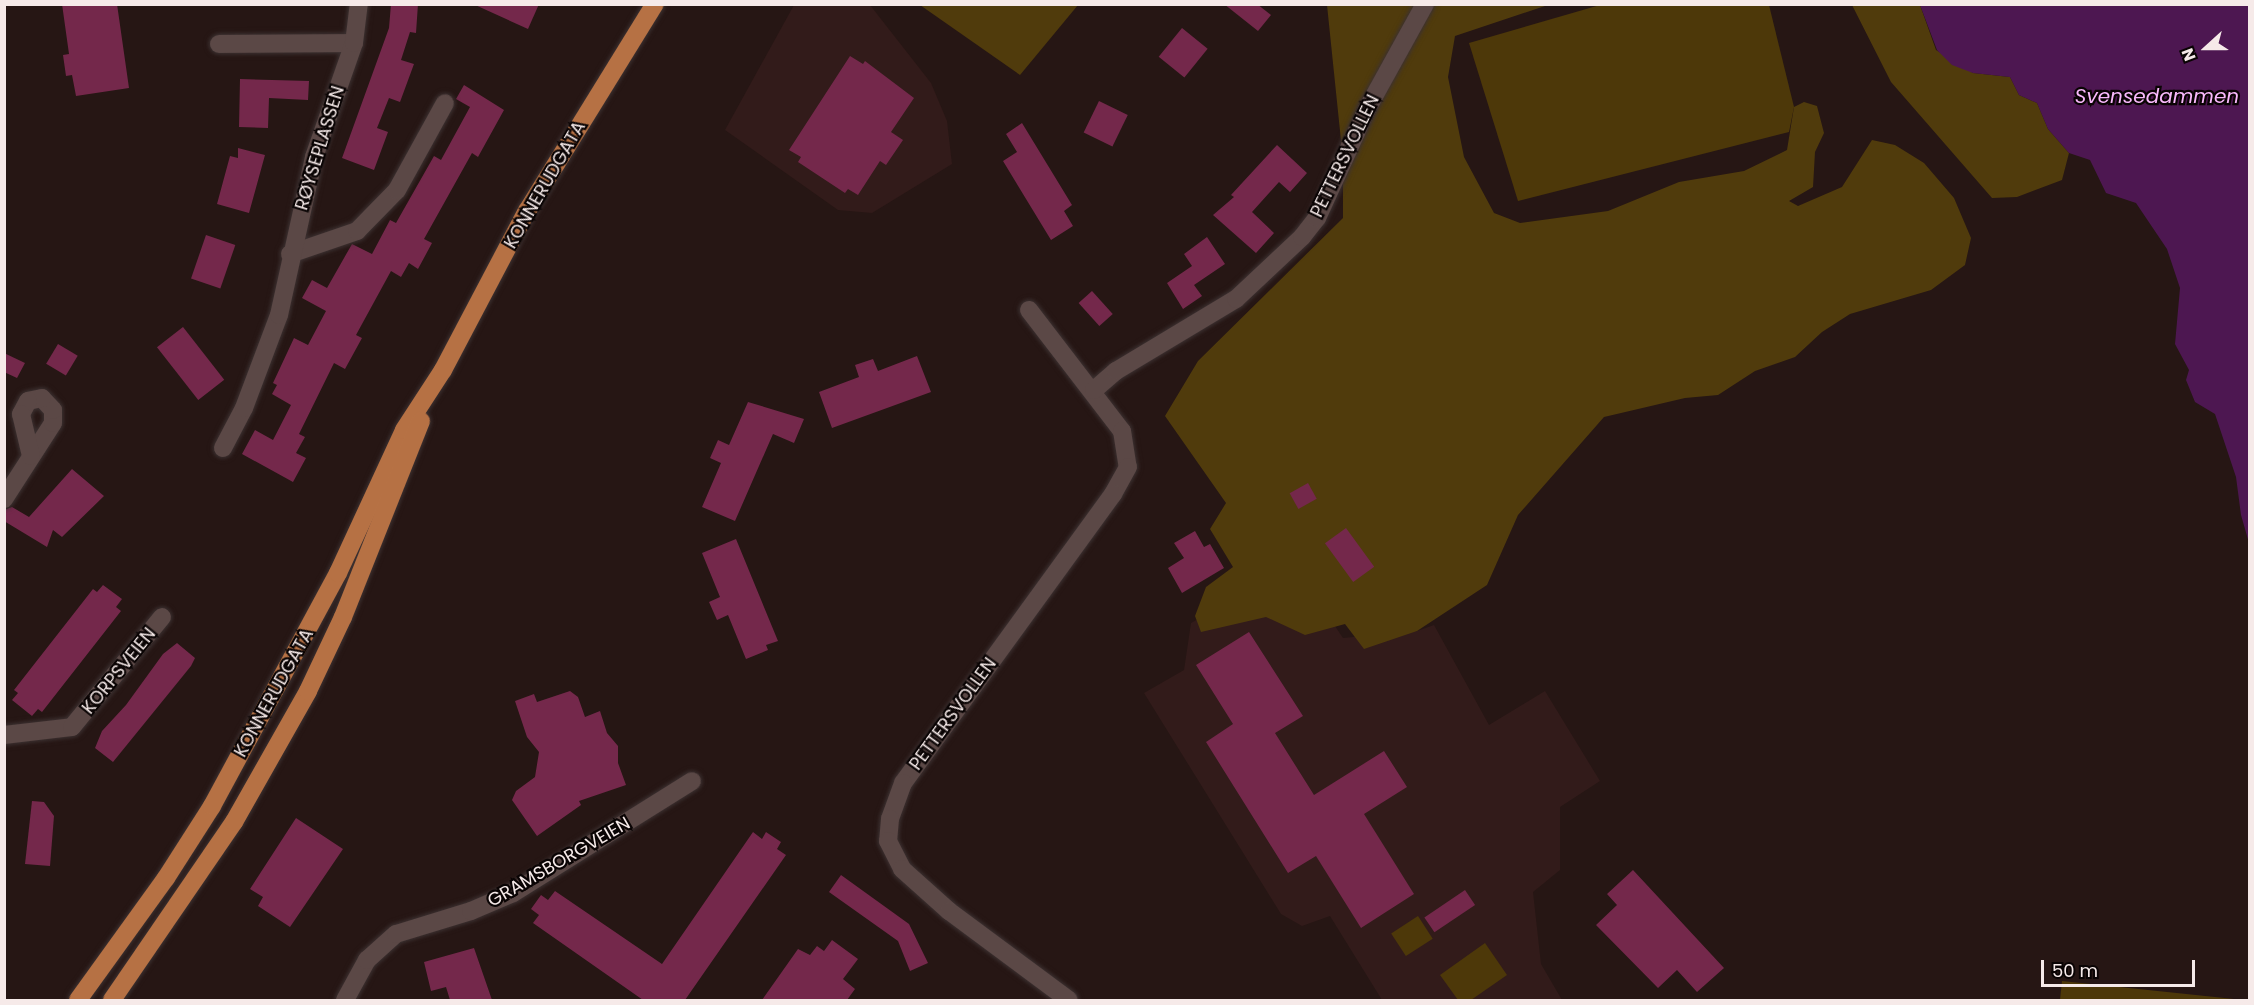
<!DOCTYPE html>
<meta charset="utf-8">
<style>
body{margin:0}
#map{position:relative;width:2254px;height:1005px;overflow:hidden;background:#261614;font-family:Poppins,sans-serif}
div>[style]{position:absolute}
.built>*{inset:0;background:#321b1a}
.green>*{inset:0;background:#4d3809;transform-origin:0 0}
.forest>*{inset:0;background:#503b0c}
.water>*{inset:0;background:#4d1751}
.building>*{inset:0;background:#74284b;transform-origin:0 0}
.roads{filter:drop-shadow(0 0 2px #3c3131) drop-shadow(0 0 2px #3c3131)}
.minor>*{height:18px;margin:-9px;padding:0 9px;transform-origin:9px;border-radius:9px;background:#5b4846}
.major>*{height:18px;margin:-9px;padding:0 9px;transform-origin:9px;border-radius:9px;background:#b67144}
span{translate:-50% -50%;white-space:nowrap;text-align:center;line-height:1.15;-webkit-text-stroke:4.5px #0a0404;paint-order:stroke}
.street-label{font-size:18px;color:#f6eae9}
.water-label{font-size:20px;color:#f9b8fc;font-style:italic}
.frame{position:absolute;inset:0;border:6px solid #f6eae9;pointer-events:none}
.north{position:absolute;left:2176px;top:18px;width:60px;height:60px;-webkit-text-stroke:4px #0a0404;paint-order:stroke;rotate:249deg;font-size:16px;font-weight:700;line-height:24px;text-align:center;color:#f6eae9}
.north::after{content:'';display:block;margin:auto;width:21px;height:27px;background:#f6eae9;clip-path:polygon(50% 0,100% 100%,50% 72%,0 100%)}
.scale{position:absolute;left:2041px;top:960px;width:154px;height:27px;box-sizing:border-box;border:3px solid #f6eae9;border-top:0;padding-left:8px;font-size:18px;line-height:21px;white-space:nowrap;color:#f6eae9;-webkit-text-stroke:4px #0a0404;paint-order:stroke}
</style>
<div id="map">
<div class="built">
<i style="clip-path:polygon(794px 5px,870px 5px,931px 83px,947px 121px,952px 164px,872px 213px,838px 210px,725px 130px)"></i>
<i style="clip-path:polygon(1294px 565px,1343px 638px,1417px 631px,1434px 625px,1489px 725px,1545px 691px,1600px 781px,1560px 807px,1560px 870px,1533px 892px,1541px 964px,1562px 1000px,1382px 1000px,1330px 916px,1302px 926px,1281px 914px,1144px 693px,1184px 670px,1191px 623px)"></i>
</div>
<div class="green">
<i style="clip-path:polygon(1600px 5px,1769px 5px,1794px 107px,1789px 132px,1518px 201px,1469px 43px)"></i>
<i style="left:1418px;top:916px;width:27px;height:32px;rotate:57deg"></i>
<i style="clip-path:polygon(1485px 943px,1507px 975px,1471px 1000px,1458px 1000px,1440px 975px)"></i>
<i style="clip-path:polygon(2062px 981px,2234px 999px,2234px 1000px,2060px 1000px)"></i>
</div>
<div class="forest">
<i style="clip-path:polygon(920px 5px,1078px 5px,1020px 75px)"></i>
<i style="clip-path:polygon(1327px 5px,1548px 5px,1455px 36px,1448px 77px,1464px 157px,1494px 213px,1520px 223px,1608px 211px,1679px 182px,1744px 171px,1787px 150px,1794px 107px,1804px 102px,1817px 106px,1824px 133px,1815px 152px,1813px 187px,1789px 201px,1798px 206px,1842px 187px,1872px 140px,1895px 145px,1924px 163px,1954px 198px,1971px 238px,1965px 265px,1931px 290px,1850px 314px,1822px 332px,1795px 357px,1755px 371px,1718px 395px,1685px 398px,1604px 417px,1518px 515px,1487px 585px,1417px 631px,1364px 649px,1345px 624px,1305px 635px,1266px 617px,1201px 632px,1195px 616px,1206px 587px,1233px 567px,1210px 529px,1226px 503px,1165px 416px,1198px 361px,1343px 218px,1343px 160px)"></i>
<i style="clip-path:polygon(1852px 5px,1920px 5px,1936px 50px,1973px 73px,2010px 77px,2019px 95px,2037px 103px,2048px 129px,2069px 153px,2062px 180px,2017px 197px,1992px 198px,1891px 82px)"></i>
</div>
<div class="water">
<i style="clip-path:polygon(1920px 5px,2249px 5px,2249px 543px,2241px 515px,2236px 477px,2215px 414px,2195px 402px,2186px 380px,2189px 370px,2175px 344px,2180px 288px,2167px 249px,2136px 203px,2106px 193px,2090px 160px,2069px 153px,2048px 129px,2037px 103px,2019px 95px,2010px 77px,1973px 73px,1952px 65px,1937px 50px)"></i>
</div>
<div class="building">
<i style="clip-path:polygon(62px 4px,117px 4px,129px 88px,76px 96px,72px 75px,66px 76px,63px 55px,69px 54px)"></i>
<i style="clip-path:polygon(391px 4px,418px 4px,416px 33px,410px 32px,401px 60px,414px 64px,400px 102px,389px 98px,377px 128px,388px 132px,374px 170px,342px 158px,389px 28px)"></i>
<i style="clip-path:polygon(473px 4px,539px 4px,528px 29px)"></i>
<i style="clip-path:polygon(1224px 4px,1257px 4px,1271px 15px,1258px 31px)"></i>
<i style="left:1182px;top:28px;width:33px;height:37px;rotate:39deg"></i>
<i style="clip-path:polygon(850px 56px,863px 64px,865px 61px,914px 98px,891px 132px,903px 140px,886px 165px,880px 161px,858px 195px,848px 189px,845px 193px,798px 162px,801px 157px,789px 150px)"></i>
<i style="clip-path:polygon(240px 79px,309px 81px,308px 100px,269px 98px,268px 128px,239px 127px)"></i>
<i style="clip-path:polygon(464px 85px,504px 110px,478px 157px,472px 153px,424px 239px,432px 243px,418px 269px,409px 263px,401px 277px,391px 271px,356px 335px,362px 338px,345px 369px,334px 363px,299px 434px,305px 437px,296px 453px,306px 458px,293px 482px,242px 454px,255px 430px,273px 440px,291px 405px,272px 394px,277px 385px,273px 383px,294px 338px,308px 345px,326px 311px,302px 298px,312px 280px,327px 288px,352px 244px,372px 254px,390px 220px,396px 223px,434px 156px,441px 160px,470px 107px,456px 99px)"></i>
<i style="left:1099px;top:101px;width:32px;height:35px;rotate:26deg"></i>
<i style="clip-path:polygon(1022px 123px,1072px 205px,1064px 211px,1073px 226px,1051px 240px,1003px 161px,1017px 152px,1006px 134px)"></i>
<i style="clip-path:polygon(1277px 145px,1307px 173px,1290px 192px,1279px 182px,1252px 212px,1274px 233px,1256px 253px,1213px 215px,1234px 197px,1231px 195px)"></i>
<i style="clip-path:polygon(238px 148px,265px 155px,249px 213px,217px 204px,230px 156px,238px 158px)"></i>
<i style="left:206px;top:235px;width:31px;height:46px;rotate:19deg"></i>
<i style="clip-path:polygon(1207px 237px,1225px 264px,1194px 285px,1202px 296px,1183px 309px,1167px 283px,1192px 266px,1184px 254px)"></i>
<i style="left:1092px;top:291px;width:31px;height:18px;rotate:48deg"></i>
<i style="left:183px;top:327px;width:67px;height:33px;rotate:52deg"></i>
<i style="left:58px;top:344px;width:23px;height:23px;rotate:31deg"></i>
<i style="clip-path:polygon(4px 353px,25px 363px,17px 378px,4px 372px)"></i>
<i style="clip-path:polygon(917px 356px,931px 392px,832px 428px,819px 392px,859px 377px,855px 365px,873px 359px,878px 371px)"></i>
<i style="clip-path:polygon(748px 402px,804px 419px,794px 443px,773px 434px,735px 521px,702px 507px,721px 463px,710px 458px,718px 440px,729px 445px)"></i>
<i style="clip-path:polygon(72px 469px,104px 496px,62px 537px,53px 530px,47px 547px,4px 521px,4px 510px,12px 507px,29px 517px)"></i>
<i style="left:1308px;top:483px;width:18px;height:21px;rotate:61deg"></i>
<i style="left:1346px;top:528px;width:48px;height:26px;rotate:54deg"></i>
<i style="clip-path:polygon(1195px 531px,1204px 547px,1210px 544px,1224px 568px,1182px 593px,1168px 568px,1184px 558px,1174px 543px)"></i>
<i style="clip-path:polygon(736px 539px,778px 641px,766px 645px,768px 650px,746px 659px,728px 615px,717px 620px,709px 602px,720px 597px,702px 553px)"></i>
<i style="clip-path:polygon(103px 585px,122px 599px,116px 607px,121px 611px,42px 712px,38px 709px,32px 716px,12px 700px,18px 693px,14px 690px,93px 589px,97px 592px)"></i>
<i style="clip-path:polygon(1249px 632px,1303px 716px,1275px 733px,1314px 795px,1384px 751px,1407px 787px,1364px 814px,1414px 894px,1361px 928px,1316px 856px,1288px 873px,1206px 742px,1233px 724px,1196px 665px)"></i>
<i style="clip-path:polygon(177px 643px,195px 658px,191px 666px,113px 762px,95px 748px,102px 731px,126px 705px,163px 654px)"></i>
<i style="clip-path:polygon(570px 691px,578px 697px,585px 717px,600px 711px,607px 733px,618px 746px,618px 763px,626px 785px,579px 801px,581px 805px,537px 836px,512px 800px,516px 791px,535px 777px,539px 752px,527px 737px,515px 701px,534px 694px,537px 702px)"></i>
<i style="clip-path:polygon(32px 801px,44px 802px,54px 816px,50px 866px,25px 864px)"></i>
<i style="clip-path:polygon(296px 818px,343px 849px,290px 927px,258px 906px,263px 897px,250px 889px)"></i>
<i style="clip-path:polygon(753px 832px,762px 839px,766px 832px,781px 842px,777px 849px,786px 855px,685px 1000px,643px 1000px,533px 923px,539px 915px,531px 909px,541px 895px,548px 900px,555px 891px,662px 964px)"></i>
<i style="clip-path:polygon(1633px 870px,1724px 968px,1697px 992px,1677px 970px,1658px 988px,1596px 925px,1617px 905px,1607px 894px)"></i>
<i style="clip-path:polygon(841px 875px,909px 924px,928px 963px,910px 971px,898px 941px,829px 892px)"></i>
<i style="left:1465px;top:890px;width:18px;height:49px;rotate:56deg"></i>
<i style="clip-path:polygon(832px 940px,858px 959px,843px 979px,855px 989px,847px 1000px,762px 1000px,798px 949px,810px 955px,817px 946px,824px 951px)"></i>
<i style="clip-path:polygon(474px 948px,492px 1000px,450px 1000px,446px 987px,431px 991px,424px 962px)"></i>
</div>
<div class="roads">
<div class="minor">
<i style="left:219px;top:44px;width:135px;rotate:-0.4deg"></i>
<i style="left:290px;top:254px;width:71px;rotate:-18.9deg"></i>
<i style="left:357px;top:231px;width:57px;rotate:-45.7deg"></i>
<i style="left:397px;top:190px;width:99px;rotate:-61.1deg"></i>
<i style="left:1029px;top:310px;width:153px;rotate:52.5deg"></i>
<i style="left:1122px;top:431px;width:36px;rotate:81deg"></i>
<i style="left:1128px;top:467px;width:31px;rotate:119deg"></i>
<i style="left:1113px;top:494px;width:357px;rotate:126deg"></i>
<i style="left:903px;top:783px;width:38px;rotate:110deg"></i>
<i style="left:890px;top:819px;width:22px;rotate:95deg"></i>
<i style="left:888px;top:841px;width:31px;rotate:63deg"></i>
<i style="left:902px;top:869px;width:63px;rotate:41.8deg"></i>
<i style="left:949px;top:911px;width:149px;rotate:36.6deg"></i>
<i style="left:1094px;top:390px;width:29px;rotate:-41deg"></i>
<i style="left:1116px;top:371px;width:140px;rotate:-31deg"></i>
<i style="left:1236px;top:299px;width:91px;rotate:-43.2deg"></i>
<i style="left:1302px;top:237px;width:24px;rotate:-52deg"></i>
<i style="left:1317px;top:218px;width:120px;rotate:-65.4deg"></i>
<i style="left:1367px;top:109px;width:120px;rotate:-61.1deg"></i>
<i style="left:223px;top:448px;width:45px;rotate:-62.3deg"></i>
<i style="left:244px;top:408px;width:99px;rotate:-69.4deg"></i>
<i style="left:279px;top:315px;width:162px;rotate:-77.5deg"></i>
<i style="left:314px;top:157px;width:121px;rotate:-70.7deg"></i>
<i style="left:354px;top:43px;width:39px;rotate:-83deg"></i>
<i style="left:4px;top:499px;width:90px;rotate:-57.2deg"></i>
<i style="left:53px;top:423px;width:13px;rotate:-90deg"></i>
<i style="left:53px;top:410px;width:16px;rotate:-133deg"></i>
<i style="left:42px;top:398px;width:14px;rotate:168deg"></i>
<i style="left:28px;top:401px;width:15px;rotate:118deg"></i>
<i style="left:21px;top:414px;width:43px;rotate:76.6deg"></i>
<i style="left:4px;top:735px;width:68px;rotate:-6.7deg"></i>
<i style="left:72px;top:727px;width:142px;rotate:-50.7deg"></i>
<i style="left:345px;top:1000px;width:46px;rotate:-61.2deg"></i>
<i style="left:367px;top:960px;width:39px;rotate:-42deg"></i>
<i style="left:396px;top:934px;width:78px;rotate:-17deg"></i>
<i style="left:471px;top:911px;width:46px;rotate:-23.2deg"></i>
<i style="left:513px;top:893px;width:211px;rotate:-32deg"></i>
</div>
<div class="major">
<i style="left:78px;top:1000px;width:150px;rotate:-54.2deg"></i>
<i style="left:166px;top:878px;width:85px;rotate:-57.4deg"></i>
<i style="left:212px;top:806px;width:265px;rotate:-61.6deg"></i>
<i style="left:338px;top:573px;width:157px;rotate:-65.2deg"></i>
<i style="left:404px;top:430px;width:72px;rotate:-57deg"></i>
<i style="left:443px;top:370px;width:180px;rotate:-62.2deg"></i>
<i style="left:527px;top:211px;width:243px;rotate:-58.3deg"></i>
<i style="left:112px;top:1000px;width:216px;rotate:-55.6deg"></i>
<i style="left:234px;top:822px;width:150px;rotate:-60.5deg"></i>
<i style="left:308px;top:691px;width:82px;rotate:-64.7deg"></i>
<i style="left:343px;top:617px;width:211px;rotate:-68.3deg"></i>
</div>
</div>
<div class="street-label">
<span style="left:320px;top:148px;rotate:-73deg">RØYSEPLASSEN</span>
<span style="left:1345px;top:156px;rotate:-64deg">PETTERSVOLLEN</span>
<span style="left:545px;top:185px;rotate:-60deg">KONNERUDGATA</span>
<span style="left:119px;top:671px;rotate:-51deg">KORPSVEIEN</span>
<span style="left:274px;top:693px;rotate:-61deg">KONNERUDGATA</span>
<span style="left:953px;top:714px;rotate:-54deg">PETTERSVOLLEN</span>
<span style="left:559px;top:862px;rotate:-30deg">GRAMSBORGVEIEN</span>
</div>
<div class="water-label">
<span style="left:2157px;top:96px">Svensedammen</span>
</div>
<div class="frame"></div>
<div class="north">N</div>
<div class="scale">50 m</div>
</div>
